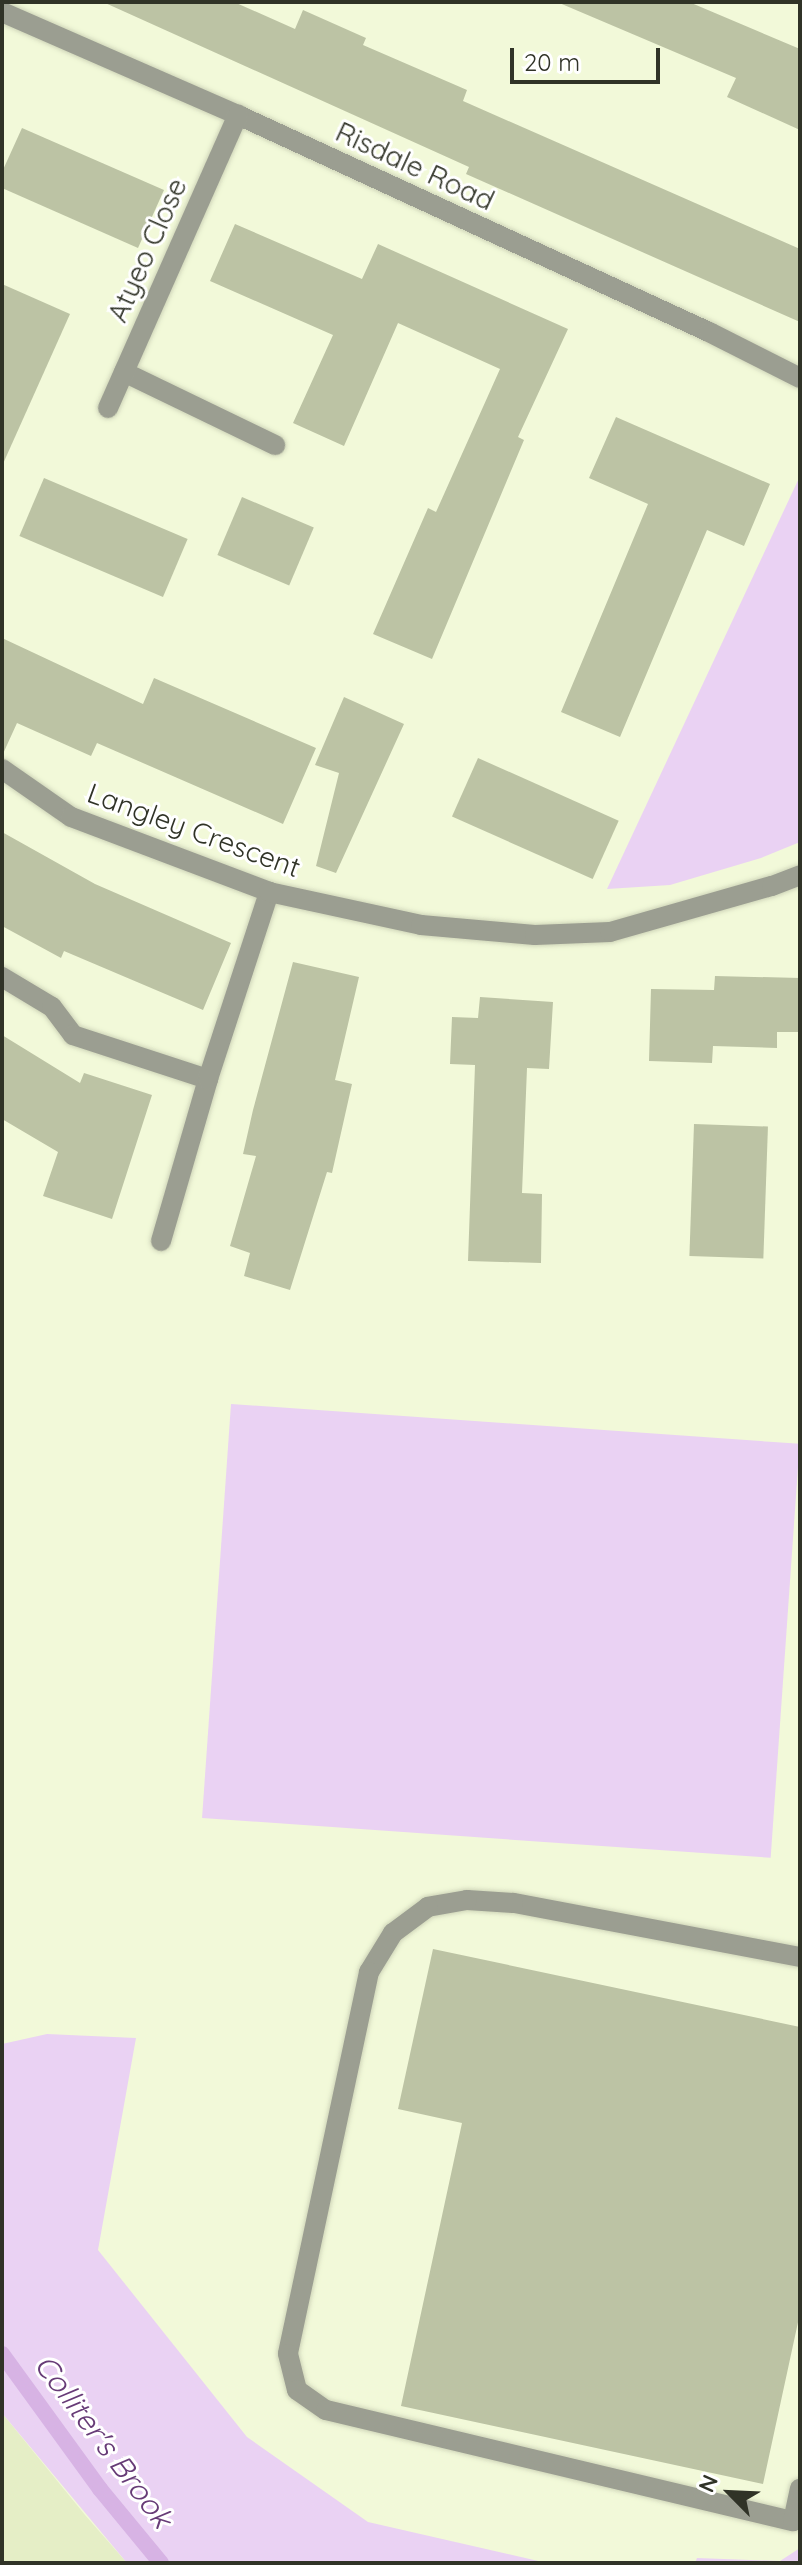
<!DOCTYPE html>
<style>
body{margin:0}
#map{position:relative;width:802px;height:2565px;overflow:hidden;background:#f2f9d9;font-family:Quicksand,sans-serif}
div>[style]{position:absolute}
.built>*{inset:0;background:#e5eec6}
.green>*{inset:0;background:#ead2f3;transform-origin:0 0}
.stream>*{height:16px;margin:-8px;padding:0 8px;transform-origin:8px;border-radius:8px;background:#d7b3e4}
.building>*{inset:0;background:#bcc3a4;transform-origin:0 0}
.roads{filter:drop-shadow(0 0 2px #cfd5b9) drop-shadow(0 0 2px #cfd5b9)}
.lane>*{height:20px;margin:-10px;padding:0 10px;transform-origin:10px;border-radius:10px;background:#9b9e91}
.street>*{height:20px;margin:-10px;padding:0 10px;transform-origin:10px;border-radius:10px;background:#9b9e91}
span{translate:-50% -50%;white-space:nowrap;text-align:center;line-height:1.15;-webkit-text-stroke:6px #fff;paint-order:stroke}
.street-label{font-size:28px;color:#303327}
.water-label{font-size:30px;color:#673b77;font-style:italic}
.frame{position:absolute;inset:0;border:4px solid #303327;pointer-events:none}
.north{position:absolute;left:690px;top:2453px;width:80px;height:80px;-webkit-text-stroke:6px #fff;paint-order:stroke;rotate:294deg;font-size:22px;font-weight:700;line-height:32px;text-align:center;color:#303327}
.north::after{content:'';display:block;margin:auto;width:28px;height:36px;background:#303327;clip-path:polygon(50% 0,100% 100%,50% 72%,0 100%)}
.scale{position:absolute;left:510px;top:48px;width:150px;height:36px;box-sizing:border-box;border:4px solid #303327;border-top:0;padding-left:10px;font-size:24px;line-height:28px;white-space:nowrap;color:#303327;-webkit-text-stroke:6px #fff;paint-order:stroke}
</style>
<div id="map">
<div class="built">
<i style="clip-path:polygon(2px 2413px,85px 2515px,127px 2563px,2px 2563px)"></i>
</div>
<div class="green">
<i style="clip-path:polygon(800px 476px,800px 842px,761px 858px,670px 885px,607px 889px)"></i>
<i style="left:231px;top:1404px;width:570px;height:415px;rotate:4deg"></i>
<i style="clip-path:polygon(47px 2034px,136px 2038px,98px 2250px,247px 2437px,368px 2522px,547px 2563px,127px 2563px,2px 2413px,2px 2044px)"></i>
<i style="clip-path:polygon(800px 2548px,800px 2563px,695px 2563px,697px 2558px,780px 2561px)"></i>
</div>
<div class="stream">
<i style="left:2px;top:2354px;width:167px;rotate:54deg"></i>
<i style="left:100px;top:2489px;width:96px;rotate:50.5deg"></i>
</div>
<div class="building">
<i style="clip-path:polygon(103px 2px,234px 2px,295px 29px,303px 10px,366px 38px,363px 45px,467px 90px,463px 101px,800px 249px,800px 322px,466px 174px,469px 167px)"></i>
<i style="clip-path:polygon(557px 2px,689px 2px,800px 49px,800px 130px,727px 97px,736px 78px)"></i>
<i style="clip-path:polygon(22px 128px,164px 190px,138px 248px,2px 188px,2px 172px)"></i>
<i style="clip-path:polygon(235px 224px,362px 279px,378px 244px,568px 329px,518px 437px,524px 440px,432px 659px,373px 634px,428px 508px,436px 512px,500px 369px,398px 323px,344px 446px,293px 423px,333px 335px,210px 281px)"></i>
<i style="clip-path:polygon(2px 284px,70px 314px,2px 466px)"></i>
<i style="clip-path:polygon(616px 417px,770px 484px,744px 546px,707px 530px,620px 737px,561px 712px,648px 504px,589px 478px)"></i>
<i style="left:44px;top:478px;width:156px;height:63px;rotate:23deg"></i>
<i style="left:242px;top:497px;width:78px;height:63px;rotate:23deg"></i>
<i style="clip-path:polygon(2px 638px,143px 704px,154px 678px,316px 748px,283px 824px,97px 743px,91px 756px,17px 723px,2px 756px)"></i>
<i style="clip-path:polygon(344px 697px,404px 724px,336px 873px,316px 866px,339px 773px,315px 765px)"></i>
<i style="left:478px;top:758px;width:154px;height:64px;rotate:24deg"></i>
<i style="clip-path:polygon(2px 832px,95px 884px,231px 943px,203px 1010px,64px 951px,61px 958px,2px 926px)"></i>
<i style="clip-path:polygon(293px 962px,359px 977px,335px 1080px,352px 1084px,332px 1173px,327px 1172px,290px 1290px,244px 1276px,250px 1253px,230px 1246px,256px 1156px,243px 1154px,253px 1110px)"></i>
<i style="clip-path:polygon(715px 976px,800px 978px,800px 1032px,777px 1032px,777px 1048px,713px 1046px,712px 1063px,649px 1061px,651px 989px,714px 990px)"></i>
<i style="clip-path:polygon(480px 997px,553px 1002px,549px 1069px,527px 1068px,522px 1193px,542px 1194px,541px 1263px,468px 1261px,475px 1065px,450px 1064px,452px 1017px,478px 1018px)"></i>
<i style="clip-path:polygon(2px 1035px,80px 1083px,84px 1073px,152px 1095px,112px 1219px,43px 1196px,58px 1152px,2px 1119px)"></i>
<i style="left:694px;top:1124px;width:74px;height:132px;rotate:2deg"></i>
<i style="clip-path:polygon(433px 1949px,800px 2027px,800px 2313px,763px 2484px,401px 2406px,462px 2123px,398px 2109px)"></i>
</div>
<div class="roads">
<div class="lane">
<i style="left:124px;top:372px;width:168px;rotate:25.8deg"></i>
<i style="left:2px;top:977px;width:58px;rotate:31deg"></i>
<i style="left:52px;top:1007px;width:35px;rotate:53deg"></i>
<i style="left:73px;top:1035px;width:142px;rotate:18.1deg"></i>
<i style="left:161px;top:1241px;width:169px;rotate:-73.8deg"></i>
<i style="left:208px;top:1079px;width:197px;rotate:-71.9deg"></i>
<i style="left:800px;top:1957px;width:292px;rotate:-169.3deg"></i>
<i style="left:513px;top:1903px;width:46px;rotate:-176.3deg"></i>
<i style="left:467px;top:1900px;width:40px;rotate:170deg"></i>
<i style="left:428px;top:1907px;width:44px;rotate:143.4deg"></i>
<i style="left:393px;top:1933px;width:46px;rotate:121.6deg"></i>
<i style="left:369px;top:1972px;width:390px;rotate:102deg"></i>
<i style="left:288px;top:2354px;width:37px;rotate:76deg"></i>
<i style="left:297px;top:2390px;width:35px;rotate:35deg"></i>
<i style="left:326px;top:2410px;width:480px;rotate:13.4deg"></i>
<i style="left:793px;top:2521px;width:33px;rotate:-78deg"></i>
</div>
<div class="street">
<i style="left:2px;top:12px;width:257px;rotate:23.6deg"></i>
<i style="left:238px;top:115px;width:519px;rotate:24.74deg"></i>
<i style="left:709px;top:332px;width:102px;rotate:26.8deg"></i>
<i style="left:108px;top:408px;width:321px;rotate:-66.1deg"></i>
<i style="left:2px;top:769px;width:84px;rotate:34.8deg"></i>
<i style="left:71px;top:817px;width:212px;rotate:20.7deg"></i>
<i style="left:269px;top:892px;width:156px;rotate:12.2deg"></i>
<i style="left:421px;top:925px;width:114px;rotate:5deg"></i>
<i style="left:535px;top:935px;width:75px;rotate:-2.3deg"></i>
<i style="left:610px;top:932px;width:168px;rotate:-15.9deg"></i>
<i style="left:772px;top:886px;width:30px;rotate:-21deg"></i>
</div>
</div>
<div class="street-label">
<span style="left:415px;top:166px;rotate:25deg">Risdale Road</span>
<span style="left:147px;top:250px;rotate:-66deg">Atyeo Close</span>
<span style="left:194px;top:830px;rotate:20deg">Langley Crescent</span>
</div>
<div class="water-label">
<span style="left:104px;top:2441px;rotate:53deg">Colliter's Brook</span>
</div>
<div class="frame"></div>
<div class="north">N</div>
<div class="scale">20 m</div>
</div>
